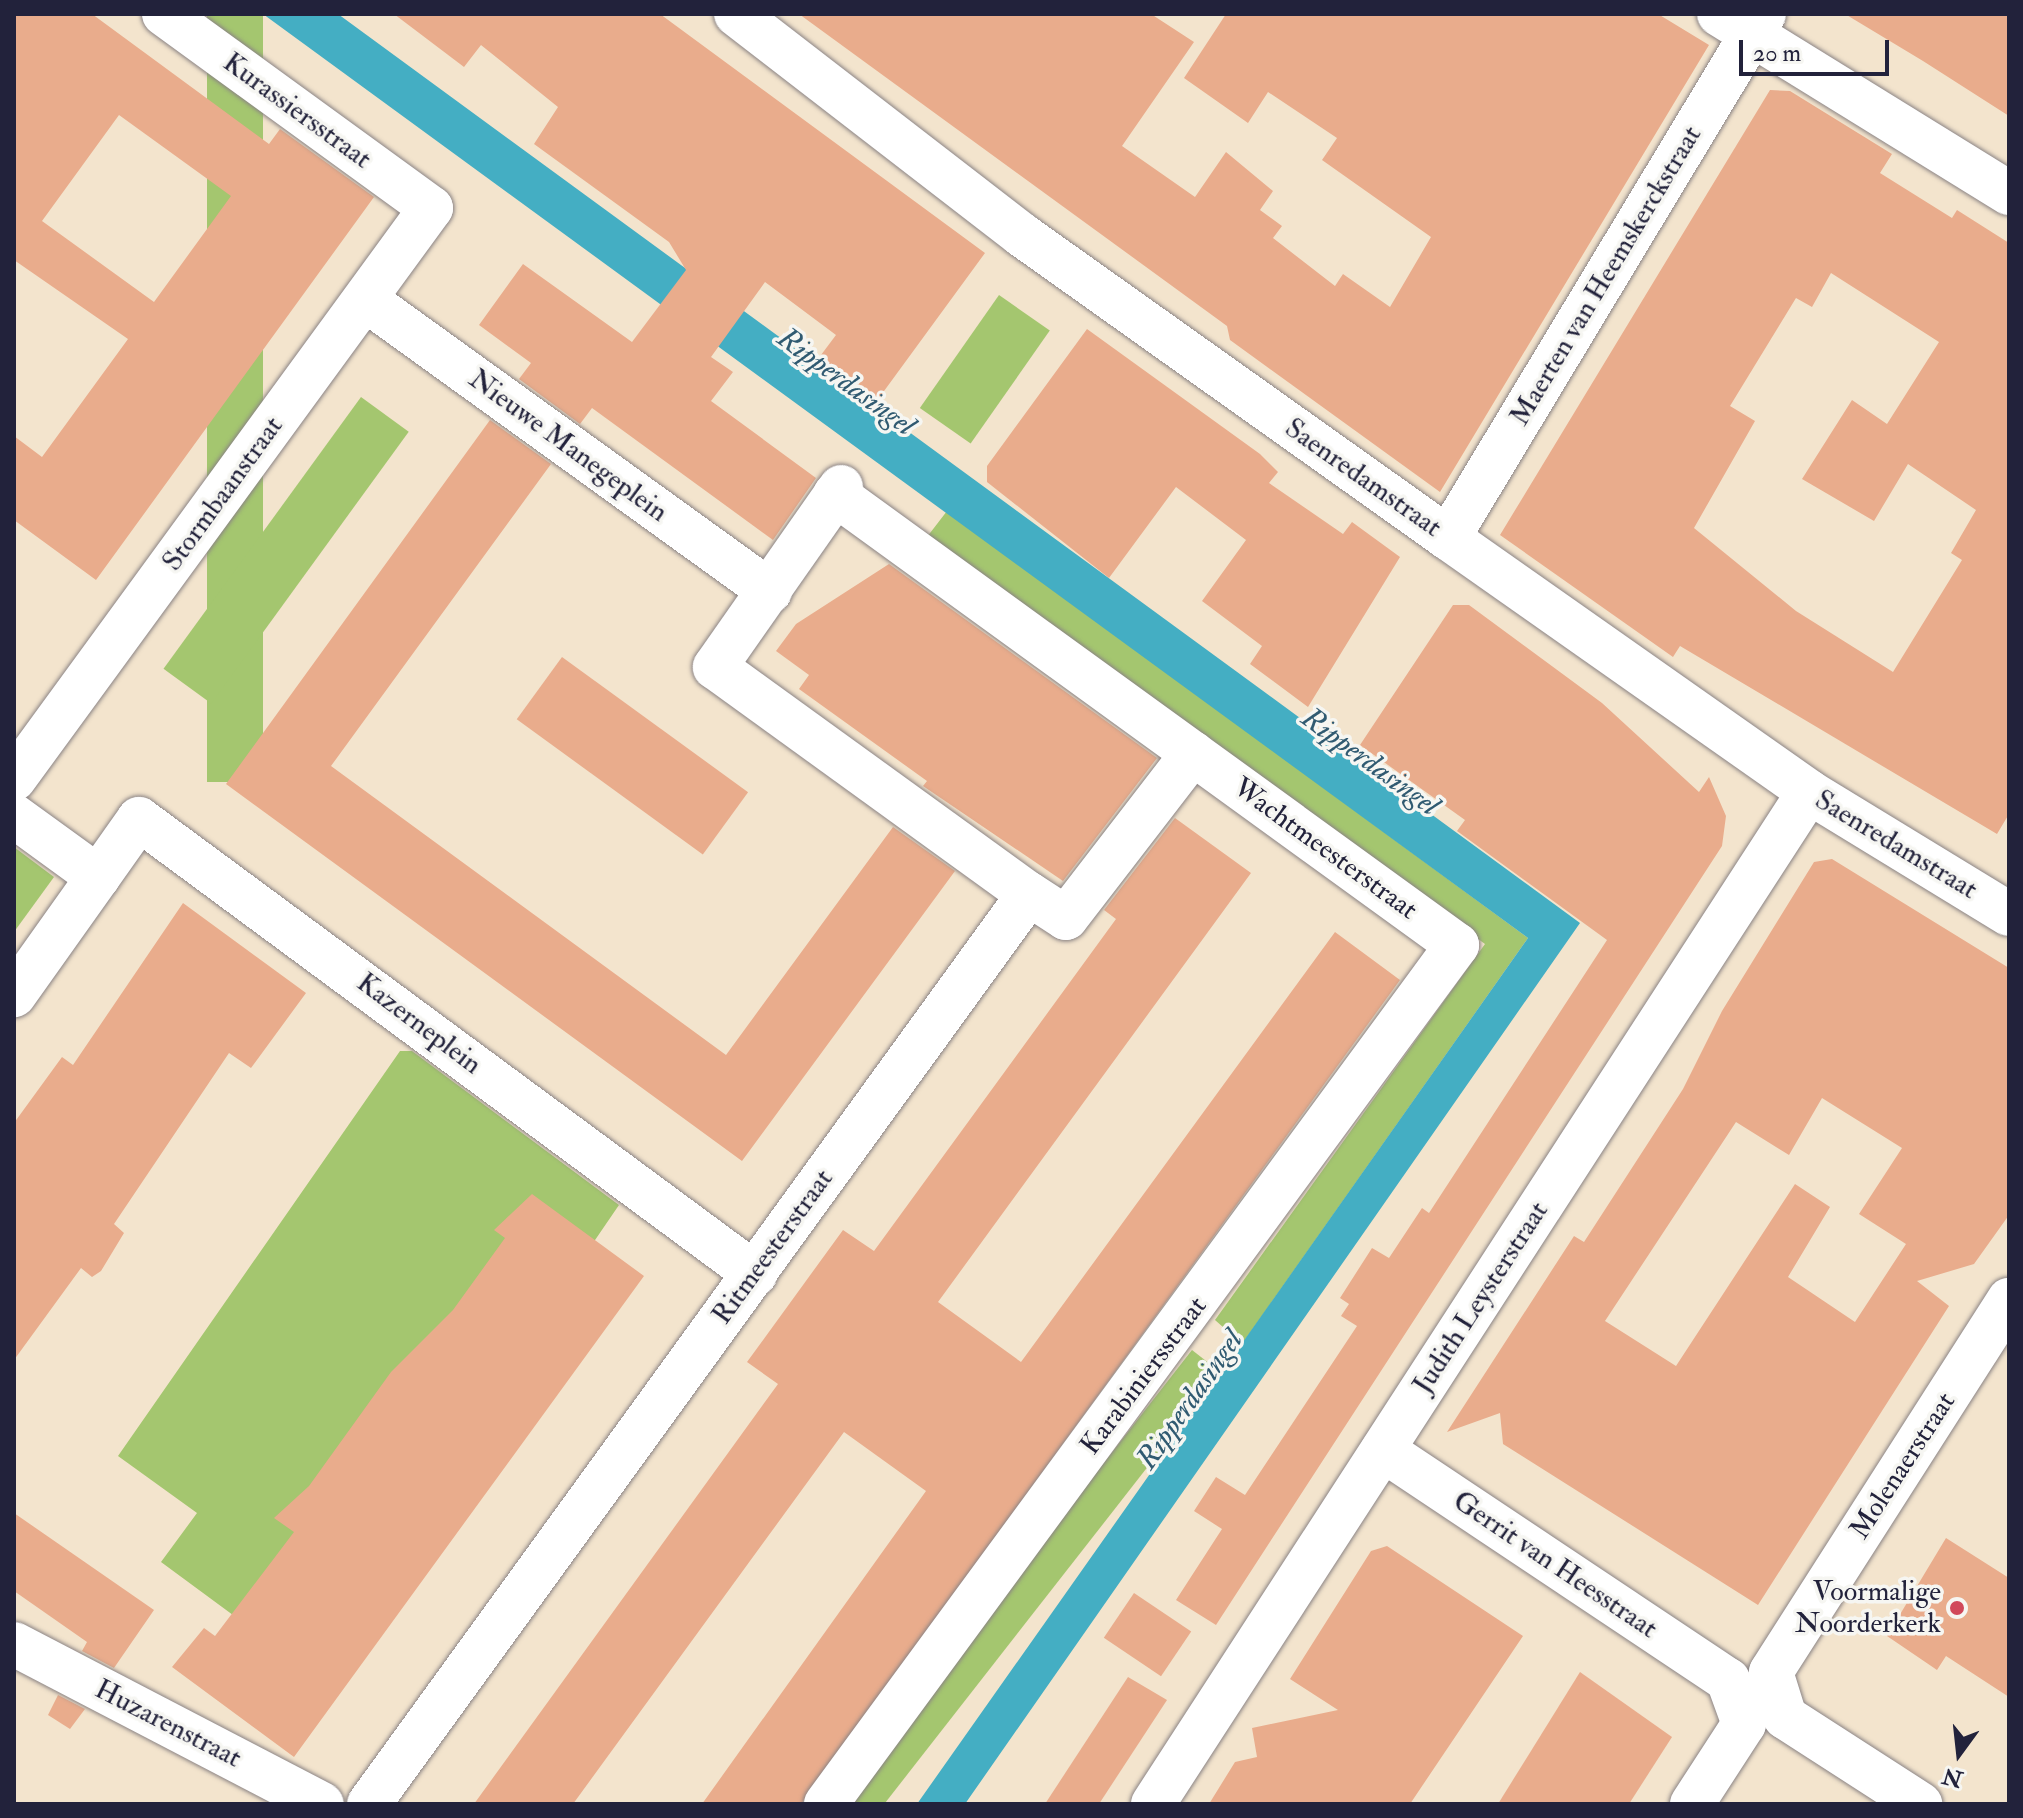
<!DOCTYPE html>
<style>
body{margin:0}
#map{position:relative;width:2023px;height:1818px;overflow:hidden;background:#f3e4cd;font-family:"IM FELL Double Pica",serif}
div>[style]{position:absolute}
.green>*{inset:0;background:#a4c66f;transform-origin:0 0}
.water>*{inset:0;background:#44aec3}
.building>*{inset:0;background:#e9ac8c;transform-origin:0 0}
.roads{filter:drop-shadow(0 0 2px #8a8384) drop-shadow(0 0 2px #8a8384)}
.street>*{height:44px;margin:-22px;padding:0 22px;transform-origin:22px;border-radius:22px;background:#fff}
.dots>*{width:22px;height:22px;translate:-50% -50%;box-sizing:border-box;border:4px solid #f6f6f2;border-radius:50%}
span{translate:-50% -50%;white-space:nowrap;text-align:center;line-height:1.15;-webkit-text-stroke:7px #f6f6f2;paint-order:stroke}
.street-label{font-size:28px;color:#22223b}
.poi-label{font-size:28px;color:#22223b}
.right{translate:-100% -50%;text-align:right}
.water-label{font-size:30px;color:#305a71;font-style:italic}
.frame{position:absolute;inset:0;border:16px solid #22223b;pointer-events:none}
.north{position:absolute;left:1919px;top:1714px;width:80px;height:80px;-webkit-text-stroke:6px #f6f6f2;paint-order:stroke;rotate:195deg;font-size:22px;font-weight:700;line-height:32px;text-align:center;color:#22223b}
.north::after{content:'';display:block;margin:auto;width:28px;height:36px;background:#22223b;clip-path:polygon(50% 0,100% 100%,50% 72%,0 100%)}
.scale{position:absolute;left:1739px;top:40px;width:150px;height:36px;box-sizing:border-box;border:4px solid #22223b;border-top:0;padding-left:10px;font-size:24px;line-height:28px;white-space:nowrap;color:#22223b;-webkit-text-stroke:6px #f6f6f2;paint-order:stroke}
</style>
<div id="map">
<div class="green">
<i style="left:207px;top:14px;width:56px;height:768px"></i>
<i style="left:999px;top:295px;width:62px;height:138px;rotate:35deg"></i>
<i style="left:361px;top:397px;width:59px;height:336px;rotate:36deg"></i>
<i style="clip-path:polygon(947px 511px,1528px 938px,1242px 1344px,1215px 1320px,1485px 944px,927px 537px)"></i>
<i style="clip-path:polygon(14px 847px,54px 877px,14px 932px)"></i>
<i style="clip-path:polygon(400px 1051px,412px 1051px,619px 1205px,372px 1566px,282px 1651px,161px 1562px,197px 1513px,118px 1456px)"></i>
<i style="left:1192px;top:1350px;width:37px;height:563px;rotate:38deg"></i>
</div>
<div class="water">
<i style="clip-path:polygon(263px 14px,338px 14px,1580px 923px,965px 1804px,917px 1804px,1528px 938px)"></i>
</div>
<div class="building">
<i style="clip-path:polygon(evenodd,14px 14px,92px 14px,269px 144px,280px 129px,374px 197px,96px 580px,14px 520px,14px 436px,42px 457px,128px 339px,14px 260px,14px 14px,119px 115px,231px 196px,154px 302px,42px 221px,119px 115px)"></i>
<i style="clip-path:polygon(394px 14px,660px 14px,985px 253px,876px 402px,818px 359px,836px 335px,765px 282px,711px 357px,733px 372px,711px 401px,816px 478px,773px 540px,592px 408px,580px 424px,519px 379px,531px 363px,479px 325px,523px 264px,632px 342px,686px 270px,669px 242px,534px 144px,558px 107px,481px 45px,464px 67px)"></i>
<i style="clip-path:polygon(799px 14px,1151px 14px,1194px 42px,1122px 146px,1195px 197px,1226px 152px,1273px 191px,1260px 210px,1282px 226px,1273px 238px,1335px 286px,1343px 274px,1390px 307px,1431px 237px,1322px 160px,1337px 138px,1268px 92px,1248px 123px,1184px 78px,1226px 14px,1658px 14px,1709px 45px,1440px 492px,1230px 340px,1227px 326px)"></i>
<i style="clip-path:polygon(1845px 14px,2009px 14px,2009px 116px,1923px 61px)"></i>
<i style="clip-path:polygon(evenodd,1770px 90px,1790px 91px,1892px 154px,1880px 173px,1952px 218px,1957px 210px,2009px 243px,2009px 814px,1997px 834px,1680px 646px,1673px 657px,1500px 535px,1770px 90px,1831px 273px,1939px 342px,1887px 424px,1852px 400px,1802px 479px,1874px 521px,1908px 464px,1976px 510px,1951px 553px,1962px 560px,1893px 672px,1796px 611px,1694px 528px,1755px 421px,1730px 406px,1796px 298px,1812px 307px,1831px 273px)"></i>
<i style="clip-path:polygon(1087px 329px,1260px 454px,1278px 472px,1269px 483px,1343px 534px,1352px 522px,1400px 557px,1308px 707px,1250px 664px,1262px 646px,1202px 601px,1246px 540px,1176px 487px,1109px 578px,987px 482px,987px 466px)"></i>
<i style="clip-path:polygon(490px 420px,551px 464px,331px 766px,726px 1055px,893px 827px,955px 871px,742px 1161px,226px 784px)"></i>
<i style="clip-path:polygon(889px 564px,1157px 758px,1063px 881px,923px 786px,927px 781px,799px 689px,809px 675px,776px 651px,796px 624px)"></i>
<i style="clip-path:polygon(1453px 605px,1469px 605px,1602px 703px,1699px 792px,1709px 777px,1726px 816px,1722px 846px,1216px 1625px,1176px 1600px,1222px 1529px,1194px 1511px,1216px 1477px,1245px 1495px,1357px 1326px,1341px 1316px,1349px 1304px,1340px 1298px,1372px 1248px,1389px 1258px,1422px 1208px,1429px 1213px,1607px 940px,1457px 831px,1465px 820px,1360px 745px)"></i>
<i style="left:562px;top:657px;width:230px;height:77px;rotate:36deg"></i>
<i style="clip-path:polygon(1175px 818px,1251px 873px,938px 1302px,1021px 1362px,1335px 932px,1400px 980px,801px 1804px,702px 1804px,926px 1491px,844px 1432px,573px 1804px,474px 1804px,778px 1384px,747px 1362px,843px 1230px,874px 1251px,1116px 919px,1104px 910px)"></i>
<i style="clip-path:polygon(evenodd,1832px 859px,2009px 968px,2009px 1215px,1974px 1264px,1917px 1281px,1949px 1306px,1758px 1605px,1503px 1444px,1500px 1413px,1447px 1432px,1574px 1236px,1584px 1242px,1683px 1089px,1722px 1011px,1814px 862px,1832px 859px,1822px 1098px,1902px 1148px,1859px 1214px,1906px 1244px,1855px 1322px,1788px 1277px,1830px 1207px,1795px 1184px,1676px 1366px,1605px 1321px,1736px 1122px,1789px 1155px,1822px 1098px)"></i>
<i style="clip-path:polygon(183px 903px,306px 993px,251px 1068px,229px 1053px,114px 1224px,124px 1233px,101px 1271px,92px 1277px,81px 1268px,14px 1360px,14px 1123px,62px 1057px,73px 1065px)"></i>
<i style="clip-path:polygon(532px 1194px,644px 1276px,294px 1757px,172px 1667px,204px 1628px,215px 1636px,294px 1532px,274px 1518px,309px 1486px,391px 1372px,453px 1310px,505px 1238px,494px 1230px)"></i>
<i style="clip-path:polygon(14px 1513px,154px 1610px,114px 1668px,82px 1651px,87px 1642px,14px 1591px)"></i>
<i style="clip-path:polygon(1946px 1538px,2009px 1578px,2009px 1697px,1946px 1656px,1937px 1670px,1887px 1636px)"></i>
<i style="clip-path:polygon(1387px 1546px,1523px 1636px,1410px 1804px,1209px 1804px,1235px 1762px,1257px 1757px,1252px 1728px,1338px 1710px,1290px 1679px,1371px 1551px)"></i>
<i style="left:1134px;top:1593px;width:69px;height:54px;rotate:34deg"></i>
<i style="clip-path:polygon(1580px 1672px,1672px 1737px,1629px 1804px,1498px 1804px)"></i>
<i style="clip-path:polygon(1128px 1677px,1167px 1700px,1099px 1804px,1045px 1804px)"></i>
<i style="clip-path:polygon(58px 1695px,85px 1709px,70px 1729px,48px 1715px)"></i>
</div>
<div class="roads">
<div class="street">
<i style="left:736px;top:14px;width:361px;rotate:37.7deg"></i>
<i style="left:1022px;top:235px;width:523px;rotate:35.42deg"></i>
<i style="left:1448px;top:538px;width:441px;rotate:35.1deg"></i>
<i style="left:1809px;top:792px;width:234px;rotate:31.4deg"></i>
<i style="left:1719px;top:14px;width:341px;rotate:31.7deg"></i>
<i style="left:366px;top:300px;width:498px;rotate:35.8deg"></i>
<i style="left:841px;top:487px;width:220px;rotate:125deg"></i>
<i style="left:715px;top:667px;width:387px;rotate:35.9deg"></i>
<i style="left:1448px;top:538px;width:612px;rotate:-58.91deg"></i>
<i style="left:14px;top:779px;width:707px;rotate:-53.86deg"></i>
<i style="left:431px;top:208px;width:330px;rotate:-144deg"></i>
<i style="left:14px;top:816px;width:104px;rotate:36deg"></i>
<i style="left:98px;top:877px;width:145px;rotate:125.4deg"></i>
<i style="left:98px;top:877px;width:71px;rotate:-54.7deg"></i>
<i style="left:139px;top:819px;width:766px;rotate:36.45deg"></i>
<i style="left:1383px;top:1450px;width:415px;rotate:33.7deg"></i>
<i style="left:14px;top:1644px;width:347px;rotate:27.5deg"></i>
<i style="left:1785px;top:1717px;width:47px;rotate:-107.3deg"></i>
<i style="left:1771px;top:1672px;width:442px;rotate:-57.4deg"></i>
<i style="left:1785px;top:1717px;width:161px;rotate:32.8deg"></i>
<i style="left:369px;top:1804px;width:1124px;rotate:-54.05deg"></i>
<i style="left:1029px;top:894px;width:44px;rotate:33deg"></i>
<i style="left:1066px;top:918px;width:208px;rotate:-52.4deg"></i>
<i style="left:826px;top:1804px;width:1066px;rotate:-53.7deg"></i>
<i style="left:1457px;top:945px;width:768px;rotate:-144.05deg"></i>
<i style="left:1153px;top:1804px;width:1206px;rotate:-57.05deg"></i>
<i style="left:1692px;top:1804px;width:95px;rotate:-57deg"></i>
<i style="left:1744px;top:1724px;width:47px;rotate:-110deg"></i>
</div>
</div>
<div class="dots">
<i style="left:1957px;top:1608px;background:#d1495b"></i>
</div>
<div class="street-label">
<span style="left:297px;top:111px;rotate:36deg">Kurassiersstraat</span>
<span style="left:1606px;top:276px;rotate:-59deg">Maerten van Heemskerckstraat</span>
<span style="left:568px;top:446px;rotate:36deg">Nieuwe Manegeplein</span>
<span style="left:1363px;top:478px;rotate:35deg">Saenredamstraat</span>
<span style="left:223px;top:494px;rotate:-54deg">Stormbaanstraat</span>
<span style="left:1896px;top:845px;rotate:31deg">Saenredamstraat</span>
<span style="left:1325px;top:849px;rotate:36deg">Wachtmeesterstraat</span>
<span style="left:419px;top:1024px;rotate:37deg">Kazerneplein</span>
<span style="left:773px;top:1247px;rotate:-54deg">Ritmeesterstraat</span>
<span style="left:1481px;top:1298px;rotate:-57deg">Judith Leysterstraat</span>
<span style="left:1144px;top:1376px;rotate:-53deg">Karabiniersstraat</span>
<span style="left:1903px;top:1466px;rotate:-57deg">Molenaerstraat</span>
<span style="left:1555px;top:1565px;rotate:34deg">Gerrit van Heesstraat</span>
<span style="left:168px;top:1724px;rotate:27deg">Huzarenstraat</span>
</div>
<div class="poi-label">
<span class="right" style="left:1941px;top:1608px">Voormalige<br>Noorderkerk</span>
</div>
<div class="water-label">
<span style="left:846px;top:382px;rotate:36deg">Ripperdasingel</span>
<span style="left:1370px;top:762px;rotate:36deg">Ripperdasingel</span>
<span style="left:1190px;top:1400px;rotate:-55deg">Ripperdasingel</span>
</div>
<div class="frame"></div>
<div class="north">N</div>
<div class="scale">20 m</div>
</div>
